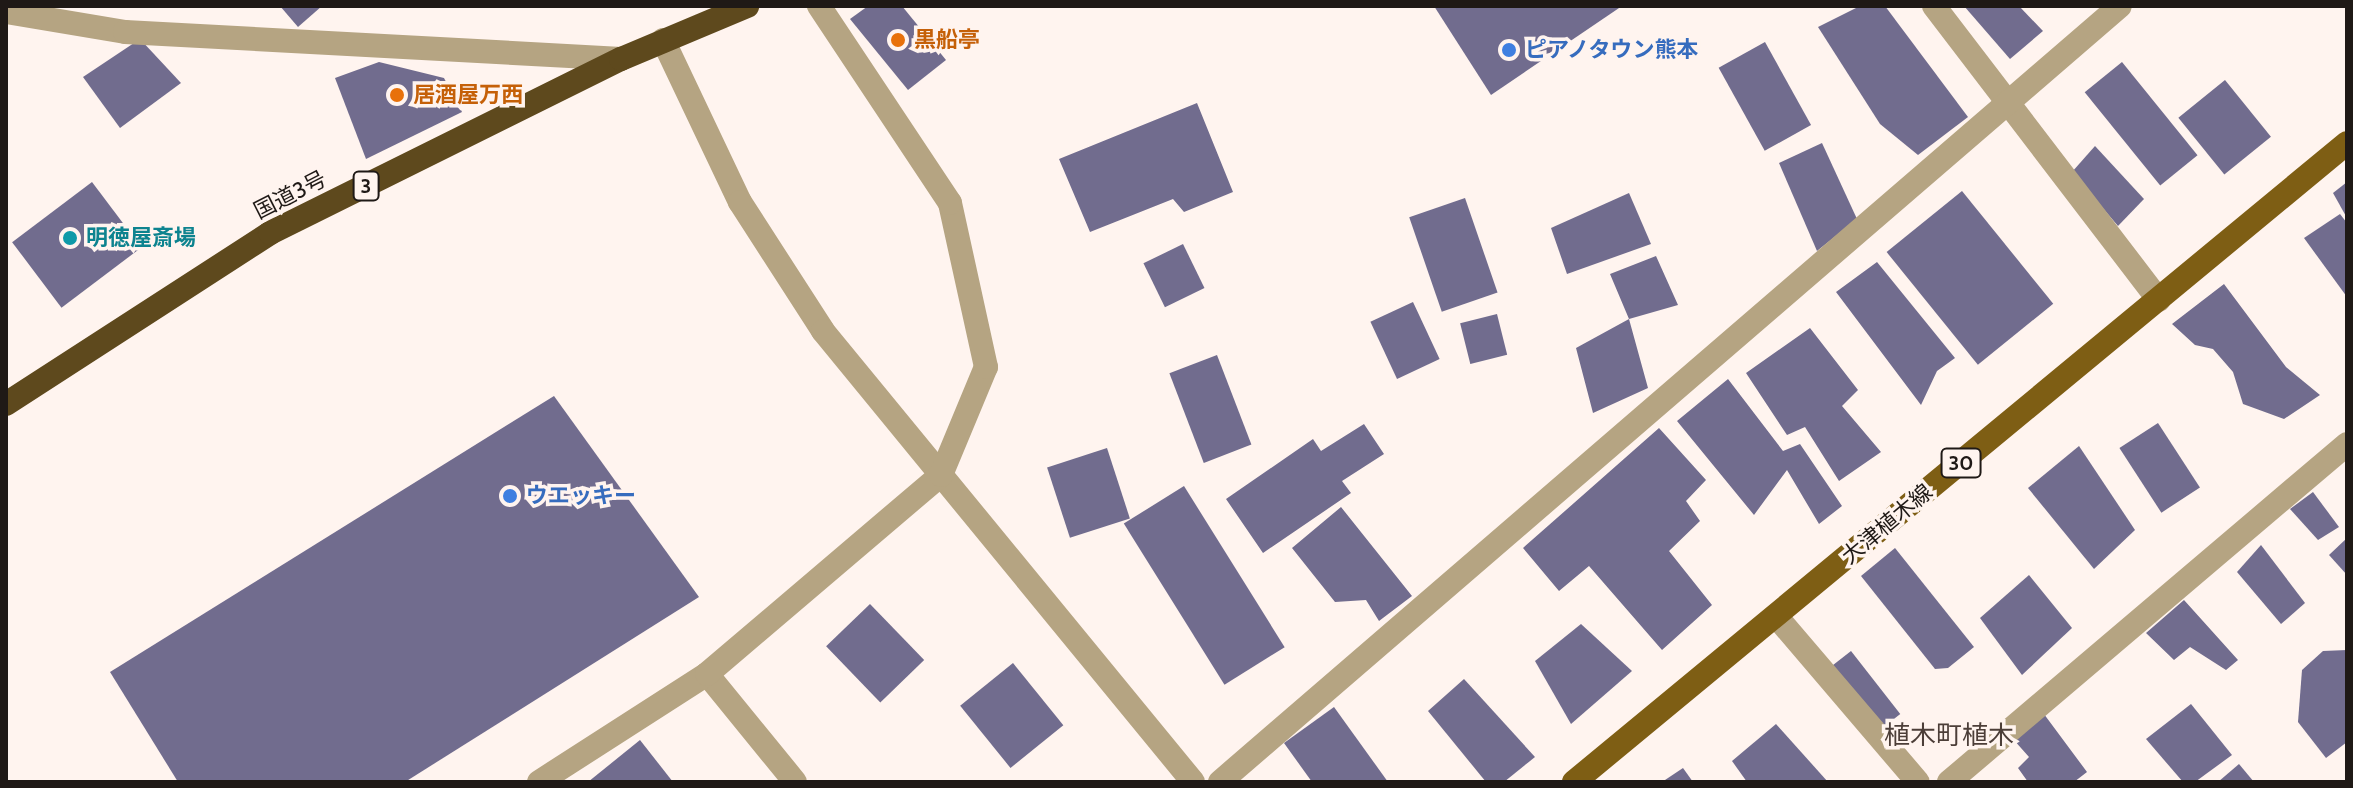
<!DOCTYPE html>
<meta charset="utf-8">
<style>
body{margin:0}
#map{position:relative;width:2353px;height:788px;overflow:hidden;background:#fff4ef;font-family:Cabin,"Noto Sans JP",sans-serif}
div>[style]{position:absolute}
.building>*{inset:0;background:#716c8e;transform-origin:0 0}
.minor>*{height:24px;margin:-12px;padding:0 12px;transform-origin:12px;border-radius:12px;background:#b5a482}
.major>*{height:24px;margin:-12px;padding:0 12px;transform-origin:12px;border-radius:12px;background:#7e5e14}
.highway>*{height:24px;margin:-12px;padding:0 12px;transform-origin:12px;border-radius:12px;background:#5e491d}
.dots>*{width:22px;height:22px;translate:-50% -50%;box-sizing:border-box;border:4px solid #fff4ef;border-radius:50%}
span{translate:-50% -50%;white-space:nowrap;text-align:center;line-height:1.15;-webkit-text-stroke:7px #fff4ef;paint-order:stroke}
.shield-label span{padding:2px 6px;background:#fff4ef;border:2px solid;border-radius:6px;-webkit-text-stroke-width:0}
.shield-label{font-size:20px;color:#1f1916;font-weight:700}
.food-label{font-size:22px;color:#c56008;font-weight:700}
.left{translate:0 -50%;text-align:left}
.shop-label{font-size:22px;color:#366cbe;font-weight:700}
.street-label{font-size:22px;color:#1f1916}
.culture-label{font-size:22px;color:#0d838f;font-weight:700}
.quarter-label{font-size:26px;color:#4c3e38}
.frame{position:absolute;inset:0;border:8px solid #1f1916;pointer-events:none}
</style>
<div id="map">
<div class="building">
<i style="clip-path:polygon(280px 6px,322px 6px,298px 27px)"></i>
<i style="clip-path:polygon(868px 6px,902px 6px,946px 60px,908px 90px,850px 19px)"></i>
<i style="clip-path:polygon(1434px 6px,1622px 6px,1491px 95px)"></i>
<i style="clip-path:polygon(1860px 6px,1885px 6px,1968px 117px,1918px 155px,1880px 124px,1818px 27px)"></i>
<i style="clip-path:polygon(1964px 6px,2019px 6px,2043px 31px,2010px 59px)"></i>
<i style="clip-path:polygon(140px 39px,181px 83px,120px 128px,83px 77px)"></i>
<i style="left:1765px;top:42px;width:95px;height:53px;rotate:61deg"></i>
<i style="clip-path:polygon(379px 62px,444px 78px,462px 112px,366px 159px,335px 78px)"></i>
<i style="left:2122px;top:62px;width:120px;height:48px;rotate:51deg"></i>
<i style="left:2225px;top:80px;width:73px;height:60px;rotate:51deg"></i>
<i style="clip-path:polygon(1197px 103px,1233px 192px,1184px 212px,1173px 199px,1090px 232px,1059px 159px)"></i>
<i style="clip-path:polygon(1822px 143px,1857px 219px,1817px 251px,1779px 163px)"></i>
<i style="clip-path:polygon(2095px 146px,2144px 199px,2118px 226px,2072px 172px)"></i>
<i style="left:92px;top:182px;width:82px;height:100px;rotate:53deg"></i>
<i style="clip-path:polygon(2347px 182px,2347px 218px,2333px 193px)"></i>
<i style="left:1962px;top:191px;width:145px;height:97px;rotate:51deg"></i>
<i style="clip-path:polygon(1629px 193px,1651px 244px,1567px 274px,1551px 228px)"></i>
<i style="left:1465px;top:198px;width:100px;height:59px;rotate:71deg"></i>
<i style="clip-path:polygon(2340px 214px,2347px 223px,2347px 297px,2304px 238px)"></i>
<i style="left:1183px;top:244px;width:49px;height:44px;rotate:64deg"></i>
<i style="clip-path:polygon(1656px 256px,1678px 305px,1629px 319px,1648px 388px,1593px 413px,1576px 348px,1629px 319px,1610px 274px)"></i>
<i style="clip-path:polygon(1877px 262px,1955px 358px,1937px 371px,1921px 405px,1836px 292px)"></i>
<i style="clip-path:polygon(2224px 284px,2286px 367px,2320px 395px,2284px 419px,2243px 404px,2233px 372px,2213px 349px,2195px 345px,2172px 324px)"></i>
<i style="left:1413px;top:302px;width:63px;height:47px;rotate:65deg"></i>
<i style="left:1497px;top:314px;width:42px;height:38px;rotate:76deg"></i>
<i style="clip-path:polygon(1810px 328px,1858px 390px,1842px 406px,1881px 452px,1839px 481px,1805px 427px,1787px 435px,1746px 373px)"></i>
<i style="left:1217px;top:355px;width:96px;height:51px;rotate:69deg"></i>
<i style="clip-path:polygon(1728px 379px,1783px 451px,1800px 444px,1842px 506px,1819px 524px,1787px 470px,1754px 515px,1677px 421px)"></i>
<i style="clip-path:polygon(554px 396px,699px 597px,405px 782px,178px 782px,110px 672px)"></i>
<i style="left:2158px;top:423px;width:77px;height:46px;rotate:57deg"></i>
<i style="clip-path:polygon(1364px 424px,1384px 454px,1342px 481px,1351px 493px,1263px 553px,1226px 499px,1313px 439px,1321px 451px)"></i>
<i style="clip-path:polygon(1659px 428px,1706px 480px,1686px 501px,1700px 521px,1669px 551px,1712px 605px,1662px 650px,1589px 566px,1559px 591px,1523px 548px)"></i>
<i style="clip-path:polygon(2079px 446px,2135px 530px,2094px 569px,2028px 488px)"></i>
<i style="left:1107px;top:448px;width:74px;height:63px;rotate:72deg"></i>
<i style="left:1184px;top:486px;width:190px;height:71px;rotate:58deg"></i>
<i style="clip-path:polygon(2313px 492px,2339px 527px,2318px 540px,2290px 509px)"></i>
<i style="clip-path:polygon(1341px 507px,1412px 596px,1379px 621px,1366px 600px,1335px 602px,1292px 548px)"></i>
<i style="clip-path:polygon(2347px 538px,2347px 575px,2329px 555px)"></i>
<i style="clip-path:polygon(2261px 545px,2305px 603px,2281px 624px,2237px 572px)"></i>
<i style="clip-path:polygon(1895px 548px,1974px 647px,1948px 668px,1935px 669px,1861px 576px)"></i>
<i style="clip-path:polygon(2029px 575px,2072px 628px,2022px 675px,1980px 618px)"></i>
<i style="clip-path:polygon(2184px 600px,2238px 660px,2226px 670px,2190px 647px,2174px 660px,2146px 633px)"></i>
<i style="left:870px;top:604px;width:78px;height:61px;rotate:46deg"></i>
<i style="clip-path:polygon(1581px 624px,1632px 671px,1571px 724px,1535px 661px)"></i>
<i style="clip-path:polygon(2347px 650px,2347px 742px,2326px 758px,2298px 722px,2302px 670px,2323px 651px)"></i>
<i style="left:1851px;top:651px;width:80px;height:26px;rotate:52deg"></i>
<i style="left:1013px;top:663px;width:80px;height:68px;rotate:51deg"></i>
<i style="clip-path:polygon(1464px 679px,1535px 757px,1504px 782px,1486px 782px,1428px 711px)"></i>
<i style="clip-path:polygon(2191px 704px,2232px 755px,2195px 782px,2183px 782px,2146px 739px)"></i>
<i style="clip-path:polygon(2038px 706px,2087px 772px,2074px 782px,2028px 782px,2018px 768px,2029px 757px,2013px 739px)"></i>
<i style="clip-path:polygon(1334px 707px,1388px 782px,1312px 782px,1284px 743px)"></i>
<i style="clip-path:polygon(1776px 724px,1828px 782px,1747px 782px,1732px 761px)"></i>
<i style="clip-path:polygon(640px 740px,673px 782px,588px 782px)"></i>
<i style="clip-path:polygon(2239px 764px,2254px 782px,2218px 782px)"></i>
<i style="clip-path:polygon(1683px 768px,1693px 782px,1662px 782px)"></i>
</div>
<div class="minor">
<i style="left:1934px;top:6px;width:370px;rotate:52.6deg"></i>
<i style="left:6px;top:12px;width:121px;rotate:9.5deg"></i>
<i style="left:125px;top:32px;width:497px;rotate:3.1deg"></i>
<i style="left:663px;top:40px;width:179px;rotate:64.6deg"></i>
<i style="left:740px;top:202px;width:153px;rotate:57.2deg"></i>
<i style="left:823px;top:331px;width:583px;rotate:50.63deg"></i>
<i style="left:1776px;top:616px;width:218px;rotate:49.5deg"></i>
<i style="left:707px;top:674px;width:139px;rotate:50.8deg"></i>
<i style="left:539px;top:782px;width:200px;rotate:-32.7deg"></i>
<i style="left:707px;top:674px;width:307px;rotate:-40.4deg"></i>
<i style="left:941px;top:475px;width:117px;rotate:-67.4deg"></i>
<i style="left:986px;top:367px;width:168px;rotate:-102.4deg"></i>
<i style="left:950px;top:203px;width:237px;rotate:-123.6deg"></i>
<i style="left:1220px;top:782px;width:1188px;rotate:-40.77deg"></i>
<i style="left:1949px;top:782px;width:522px;rotate:-40.34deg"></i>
</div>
<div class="major">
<i style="left:1574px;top:782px;width:1003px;rotate:-39.58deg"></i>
</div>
<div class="highway">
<i style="left:6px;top:404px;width:315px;rotate:-32.9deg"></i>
<i style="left:270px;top:233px;width:392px;rotate:-26.4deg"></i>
<i style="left:621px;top:59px;width:137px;rotate:-22.8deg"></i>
</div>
<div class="dots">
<i style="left:898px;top:40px;background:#e8710a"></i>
<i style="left:1509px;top:50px;background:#3f7fe0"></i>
<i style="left:397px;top:95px;background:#e8710a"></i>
<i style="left:70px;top:238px;background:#0f9aa8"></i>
<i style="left:510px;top:496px;background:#3f7fe0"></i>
</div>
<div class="shield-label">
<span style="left:366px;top:186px">3</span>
<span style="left:1961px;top:463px">30</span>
</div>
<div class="food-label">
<span class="left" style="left:914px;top:40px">黒船亭</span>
<span class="left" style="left:413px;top:95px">居酒屋万西</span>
</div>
<div class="shop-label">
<span class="left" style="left:1525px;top:50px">ピアノタウン熊本</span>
<span class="left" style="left:526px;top:496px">ウエッキー</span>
</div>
<div class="street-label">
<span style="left:290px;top:195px;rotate:-27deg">国道3号</span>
<span style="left:1887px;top:524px;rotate:-40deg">大津植木線</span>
</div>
<div class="culture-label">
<span class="left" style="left:86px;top:238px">明徳屋斎場</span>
</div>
<div class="quarter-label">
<span style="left:1949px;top:736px">植木町植木</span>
</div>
<div class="frame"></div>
</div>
